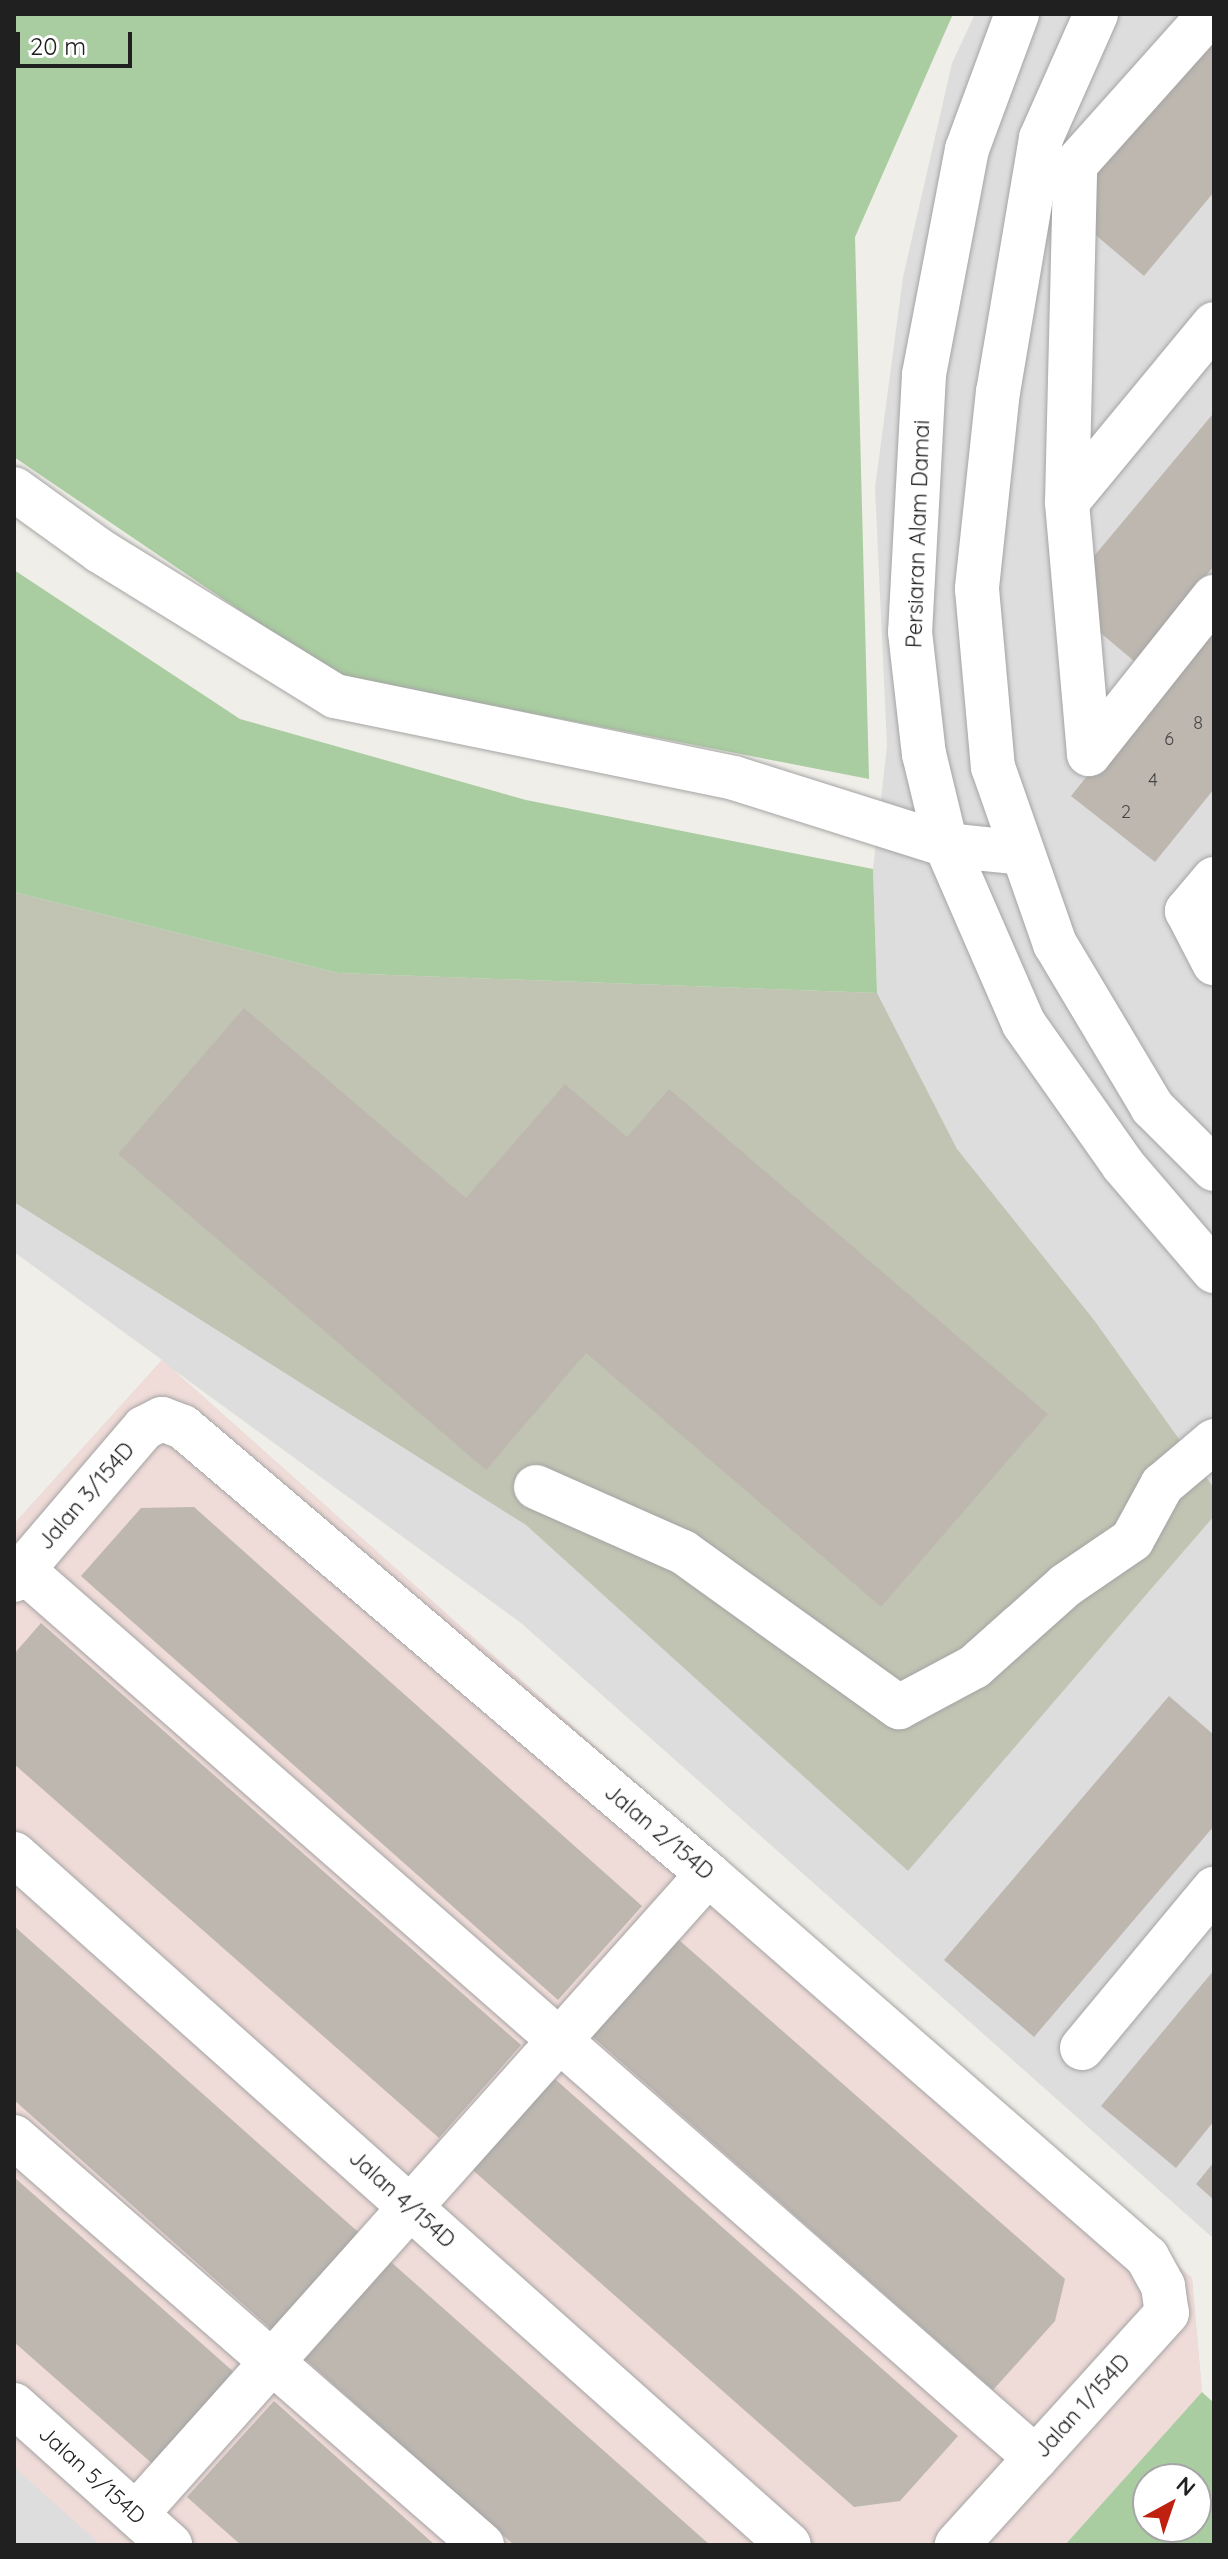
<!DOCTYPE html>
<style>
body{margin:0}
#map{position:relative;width:1228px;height:2559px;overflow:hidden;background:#f0eee8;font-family:Quicksand,sans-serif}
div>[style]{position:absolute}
.residential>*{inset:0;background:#dedddd}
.commercial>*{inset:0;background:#efdbd8}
.construction>*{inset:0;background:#c2c4b3}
.forest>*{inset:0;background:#a9cca0}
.building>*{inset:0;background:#bdb7b0}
.roads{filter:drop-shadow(0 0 2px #a4a4a4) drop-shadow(0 0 2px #a4a4a4)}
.minor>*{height:44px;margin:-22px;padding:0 22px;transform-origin:22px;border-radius:22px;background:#fff}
span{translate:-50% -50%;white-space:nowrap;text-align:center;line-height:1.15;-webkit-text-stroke:7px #fff;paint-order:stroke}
.number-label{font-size:18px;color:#474644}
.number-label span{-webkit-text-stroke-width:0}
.street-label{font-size:22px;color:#202020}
.frame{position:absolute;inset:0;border:16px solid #202020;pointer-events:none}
.north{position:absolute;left:1132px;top:2463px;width:80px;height:80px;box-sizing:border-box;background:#fff;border:2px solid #a6a6a6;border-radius:50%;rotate:40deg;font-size:22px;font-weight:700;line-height:32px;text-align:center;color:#202020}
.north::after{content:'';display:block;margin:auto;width:28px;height:36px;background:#c02010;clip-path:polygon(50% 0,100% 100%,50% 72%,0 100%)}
.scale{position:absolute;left:16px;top:32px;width:116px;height:36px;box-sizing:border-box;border:4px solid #202020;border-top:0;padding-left:10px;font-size:24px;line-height:28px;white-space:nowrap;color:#202020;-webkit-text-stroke:6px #fff;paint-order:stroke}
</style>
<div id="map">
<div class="residential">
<i style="clip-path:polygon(975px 14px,1214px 14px,1214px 2239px,521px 1623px,171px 1368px,1192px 2278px,1202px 2392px,1065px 2545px,14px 2545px,14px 1524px,162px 1360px,14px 1252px,14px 892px,338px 973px,877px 993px,873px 869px,887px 746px,875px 488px,903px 277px,952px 63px)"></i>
</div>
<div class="commercial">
<i style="clip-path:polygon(162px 1360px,1192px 2278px,1202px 2392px,1065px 2545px,101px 2545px,14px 2467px,14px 1524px)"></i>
</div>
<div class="construction">
<i style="clip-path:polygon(14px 892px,338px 973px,877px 993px,957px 1149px,1094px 1320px,1214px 1488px,1214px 1516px,908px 1871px,526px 1525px,14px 1202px)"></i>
</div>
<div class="forest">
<i style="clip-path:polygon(14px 14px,953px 14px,855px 237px,869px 779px,335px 675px,14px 457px)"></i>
<i style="clip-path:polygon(14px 570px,240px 719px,526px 800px,873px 869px,877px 993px,338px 973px,14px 892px)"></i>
<i style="clip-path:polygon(evenodd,1202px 2392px,1214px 2403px,1214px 2545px,1065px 2545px,1202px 2392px,1148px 2479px,1196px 2479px,1196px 2527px,1148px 2527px,1148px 2479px)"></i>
</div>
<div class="building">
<i style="clip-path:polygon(1214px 17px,1214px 192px,1144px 276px,1059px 204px)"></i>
<i style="clip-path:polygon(1212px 415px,1214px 566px,1134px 661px,1059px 598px)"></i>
<i style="clip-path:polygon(1214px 618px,1214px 789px,1155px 862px,1071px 796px)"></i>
<i style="clip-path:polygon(244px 1008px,466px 1198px,565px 1084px,627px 1137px,669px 1089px,1048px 1414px,881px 1607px,586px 1353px,486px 1470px,118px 1154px)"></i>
<i style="clip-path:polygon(194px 1507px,642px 1906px,558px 2000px,81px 1576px,141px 1508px)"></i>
<i style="clip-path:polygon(41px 1623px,521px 2045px,439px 2138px,14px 1764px,14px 1654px)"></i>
<i style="clip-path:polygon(1169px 1696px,1214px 1735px,1214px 1826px,1034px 2037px,944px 1960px)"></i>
<i style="clip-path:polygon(14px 1926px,366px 2239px,279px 2336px,14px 2100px)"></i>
<i style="clip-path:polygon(671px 1933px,1065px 2279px,1055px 2321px,993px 2390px,585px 2030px)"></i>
<i style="clip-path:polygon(1214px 1970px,1214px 2121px,1176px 2168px,1101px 2106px)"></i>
<i style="clip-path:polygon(547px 2072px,958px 2436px,900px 2501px,854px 2507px,466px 2164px)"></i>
<i style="clip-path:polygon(1214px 2162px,1214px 2200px,1196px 2184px)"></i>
<i style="clip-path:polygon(14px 2177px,236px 2374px,155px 2466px,14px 2342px)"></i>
<i style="clip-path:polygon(391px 2262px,710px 2545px,514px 2545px,305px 2359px)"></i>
<i style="clip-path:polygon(274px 2401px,303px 2427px,435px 2545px,241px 2545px,216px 2523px,187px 2497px)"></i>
</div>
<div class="roads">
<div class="minor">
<i style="left:1017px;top:14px;width:144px;rotate:110.3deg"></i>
<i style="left:967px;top:149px;width:230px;rotate:100.8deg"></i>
<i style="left:924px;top:375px;width:257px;rotate:93.1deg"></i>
<i style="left:910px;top:632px;width:123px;rotate:83.5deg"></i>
<i style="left:924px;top:754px;width:94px;rotate:76.4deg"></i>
<i style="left:946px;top:845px;width:195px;rotate:66.5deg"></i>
<i style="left:1024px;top:1024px;width:172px;rotate:54.9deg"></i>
<i style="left:1123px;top:1165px;width:140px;rotate:49.4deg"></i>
<i style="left:1096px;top:14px;width:136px;rotate:113.9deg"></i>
<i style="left:1041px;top:138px;width:257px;rotate:99.6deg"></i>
<i style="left:998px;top:391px;width:199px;rotate:96.1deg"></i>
<i style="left:977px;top:589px;width:179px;rotate:84.9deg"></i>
<i style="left:993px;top:767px;width:188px;rotate:70.7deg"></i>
<i style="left:1055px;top:944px;width:190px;rotate:59.2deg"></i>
<i style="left:1152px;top:1107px;width:88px;rotate:45deg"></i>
<i style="left:14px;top:489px;width:106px;rotate:35.8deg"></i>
<i style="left:100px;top:551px;width:276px;rotate:31.7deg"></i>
<i style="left:335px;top:696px;width:407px;rotate:11.6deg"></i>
<i style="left:734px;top:778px;width:222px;rotate:17.5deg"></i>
<i style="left:946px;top:845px;width:77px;rotate:5.9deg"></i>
<i style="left:1067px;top:502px;width:231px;rotate:-50.4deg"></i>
<i style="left:1089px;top:754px;width:253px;rotate:-95deg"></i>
<i style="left:1067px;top:502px;width:337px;rotate:-88.6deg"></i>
<i style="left:1075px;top:165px;width:203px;rotate:-48.2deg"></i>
<i style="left:1089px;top:754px;width:201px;rotate:-51.5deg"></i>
<i style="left:1214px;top:879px;width:42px;rotate:130.2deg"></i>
<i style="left:1187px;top:911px;width:59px;rotate:62.6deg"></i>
<i style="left:536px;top:1487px;width:161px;rotate:23.9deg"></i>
<i style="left:683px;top:1552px;width:266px;rotate:35.7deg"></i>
<i style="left:899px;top:1707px;width:85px;rotate:-28.1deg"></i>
<i style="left:974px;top:1667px;width:123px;rotate:-41.7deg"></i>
<i style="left:1066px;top:1585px;width:80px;rotate:-34.3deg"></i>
<i style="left:1132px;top:1540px;width:63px;rotate:-61.4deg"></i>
<i style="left:1162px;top:1485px;width:68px;rotate:-40.2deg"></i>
<i style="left:23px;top:1570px;width:1347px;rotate:41.24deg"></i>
<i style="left:14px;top:1580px;width:200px;rotate:-49.5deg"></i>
<i style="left:144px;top:1428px;width:20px;rotate:-27deg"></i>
<i style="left:162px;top:1419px;width:22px;rotate:21deg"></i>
<i style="left:183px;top:1427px;width:690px;rotate:40.41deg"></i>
<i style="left:708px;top:1874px;width:583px;rotate:41.1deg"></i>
<i style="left:1147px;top:2257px;width:33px;rotate:61deg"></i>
<i style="left:1163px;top:2286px;width:27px;rotate:82deg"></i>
<i style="left:1167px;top:2313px;width:313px;rotate:132.2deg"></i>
<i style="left:14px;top:1854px;width:1038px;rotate:41.72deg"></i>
<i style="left:1082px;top:2048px;width:207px;rotate:-50.3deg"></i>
<i style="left:14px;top:2137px;width:621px;rotate:41.08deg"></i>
<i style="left:14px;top:2405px;width:210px;rotate:41.9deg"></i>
<i style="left:136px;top:2514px;width:858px;rotate:-48.21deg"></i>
</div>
</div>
<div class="number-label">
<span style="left:1198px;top:723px">8</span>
<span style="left:1169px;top:739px">6</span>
<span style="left:1153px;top:780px">4</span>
<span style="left:1126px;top:812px">2</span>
</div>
<div class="street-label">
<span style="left:918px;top:534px;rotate:-88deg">Persiaran Alam Damai</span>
<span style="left:86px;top:1496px;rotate:-49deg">Jalan 3/154D</span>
<span style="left:659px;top:1832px;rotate:40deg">Jalan 2/154D</span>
<span style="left:402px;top:2199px;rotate:42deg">Jalan 4/154D</span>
<span style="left:1082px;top:2406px;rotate:-48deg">Jalan 1/154D</span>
<span style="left:92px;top:2475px;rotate:42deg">Jalan 5/154D</span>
</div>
<div class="frame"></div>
<div class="north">N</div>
<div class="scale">20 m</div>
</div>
